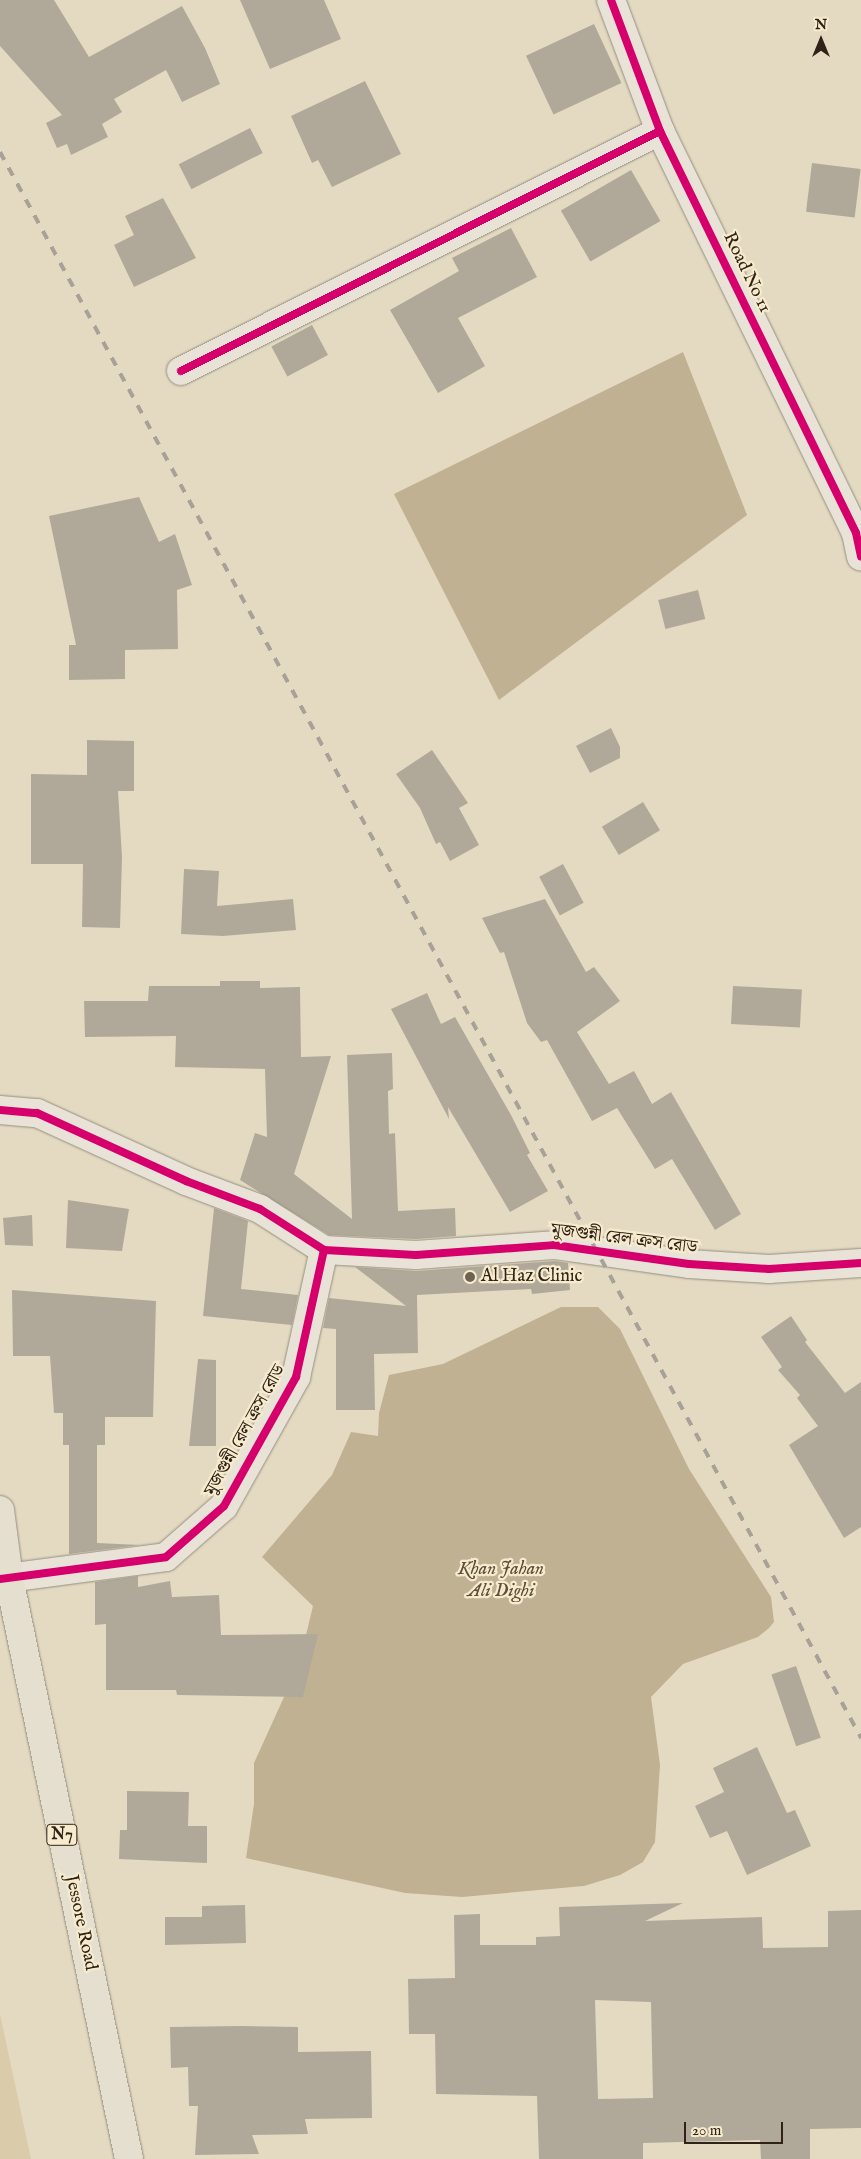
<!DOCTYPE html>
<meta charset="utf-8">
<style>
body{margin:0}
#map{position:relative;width:861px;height:2159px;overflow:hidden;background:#e4dac2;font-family:"IM FELL English","Noto Serif Bengali",serif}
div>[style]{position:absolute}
.green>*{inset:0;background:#daccab}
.water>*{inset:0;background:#c0b192}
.building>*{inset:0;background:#b0a999;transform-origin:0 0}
.roads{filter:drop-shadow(0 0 1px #958e7f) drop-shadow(0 0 1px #958e7f)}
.street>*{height:28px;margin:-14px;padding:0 14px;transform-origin:14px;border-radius:14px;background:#e9e3d7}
.secondary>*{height:28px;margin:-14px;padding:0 14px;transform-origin:14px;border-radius:14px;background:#e9e3d7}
.highway>*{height:28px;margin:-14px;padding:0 14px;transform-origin:14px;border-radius:14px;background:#e5dfd0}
.rail>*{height:4px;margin-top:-2px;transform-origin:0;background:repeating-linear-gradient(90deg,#a7a197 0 9px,transparent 0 18px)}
.cycleway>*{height:8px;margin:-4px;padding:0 4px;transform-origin:4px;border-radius:4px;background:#d6006c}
.dots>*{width:14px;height:14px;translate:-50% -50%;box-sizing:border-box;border:2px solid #f7ebce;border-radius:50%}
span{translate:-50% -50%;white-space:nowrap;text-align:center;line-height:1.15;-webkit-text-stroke:4.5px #f7ebce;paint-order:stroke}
.shield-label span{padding:1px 4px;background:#f7ebce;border:1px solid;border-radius:4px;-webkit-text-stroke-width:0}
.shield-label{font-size:16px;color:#302216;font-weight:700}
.street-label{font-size:18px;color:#302216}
.poi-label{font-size:18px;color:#302216}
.left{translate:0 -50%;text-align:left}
.water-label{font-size:19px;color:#5d4e3a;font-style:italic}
.north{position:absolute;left:796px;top:15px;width:50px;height:50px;-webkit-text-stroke:4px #f7ebce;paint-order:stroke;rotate:0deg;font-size:14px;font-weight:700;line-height:20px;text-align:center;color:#302216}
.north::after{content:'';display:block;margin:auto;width:18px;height:22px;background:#302216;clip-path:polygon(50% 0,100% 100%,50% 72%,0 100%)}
.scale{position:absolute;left:684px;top:2122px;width:99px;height:22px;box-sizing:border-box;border:2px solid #302216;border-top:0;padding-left:6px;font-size:15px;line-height:18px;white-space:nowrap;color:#302216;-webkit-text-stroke:4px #f7ebce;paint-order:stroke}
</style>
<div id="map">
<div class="green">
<i style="clip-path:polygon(0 2014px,31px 2159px,0 2159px)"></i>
</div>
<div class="water">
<i style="clip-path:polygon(683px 352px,747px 515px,499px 700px,394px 494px)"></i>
<i style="clip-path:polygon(561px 1307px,598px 1307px,620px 1329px,689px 1469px,771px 1597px,774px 1622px,769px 1628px,758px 1637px,683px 1664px,651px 1697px,660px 1765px,655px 1842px,643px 1862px,620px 1875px,584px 1886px,462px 1897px,405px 1893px,246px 1858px,254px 1804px,254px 1763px,299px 1664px,313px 1606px,262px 1557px,332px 1475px,351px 1432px,378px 1436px,379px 1413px,389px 1375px,443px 1364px)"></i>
</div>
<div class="building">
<i style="clip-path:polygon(0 0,54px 0,89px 57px,182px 6px,205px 48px,220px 84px,182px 102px,166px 70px,114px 99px,122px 112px,102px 124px,108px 137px,71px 155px,67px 144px,57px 148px,46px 123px,62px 115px,0 46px)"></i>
<i style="clip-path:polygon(240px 0,324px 0,341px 39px,270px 69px)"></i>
<i style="left:594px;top:24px;width:65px;height:75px;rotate:65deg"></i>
<i style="clip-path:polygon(365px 81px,401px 154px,332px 187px,318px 160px,312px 163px,291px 116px)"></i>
<i style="left:250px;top:128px;width:28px;height:80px;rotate:63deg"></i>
<i style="left:812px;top:163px;width:49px;height:49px;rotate:7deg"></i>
<i style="left:631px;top:170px;width:59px;height:81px;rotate:60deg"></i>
<i style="clip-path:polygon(163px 198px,196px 258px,134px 287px,114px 245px,134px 235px,125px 216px)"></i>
<i style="clip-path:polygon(511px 228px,537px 277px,458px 318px,485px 366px,438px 393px,390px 310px,459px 271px,452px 258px)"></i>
<i style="left:312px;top:325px;width:34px;height:46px;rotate:62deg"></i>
<i style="clip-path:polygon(139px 497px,159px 542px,175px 534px,192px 585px,177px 590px,178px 649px,125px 650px,125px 679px,69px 680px,69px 645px,76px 645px,49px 516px)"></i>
<i style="left:698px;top:590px;width:30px;height:41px;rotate:76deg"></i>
<i style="clip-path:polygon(611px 728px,620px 747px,620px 758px,590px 773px,576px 746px)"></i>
<i style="clip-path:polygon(87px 740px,134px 741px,134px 791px,118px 791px,122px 857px,120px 928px,82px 927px,83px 864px,31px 864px,31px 774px,87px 775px)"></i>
<i style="clip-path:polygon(432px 750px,468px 803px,459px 808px,479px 845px,450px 861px,440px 842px,436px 844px,420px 808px,396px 774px)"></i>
<i style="left:643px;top:802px;width:33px;height:48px;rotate:59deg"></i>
<i style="left:563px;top:864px;width:44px;height:27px;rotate:62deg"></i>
<i style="clip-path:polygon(184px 869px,219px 871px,217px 906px,293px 899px,296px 930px,223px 936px,181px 934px)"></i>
<i style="clip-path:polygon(545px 899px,586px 972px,594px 967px,620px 1001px,577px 1032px,609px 1084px,634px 1071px,652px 1104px,671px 1092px,741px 1214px,715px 1230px,672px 1159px,655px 1169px,617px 1108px,592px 1121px,547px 1040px,541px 1042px,527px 1023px,504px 952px,500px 953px,482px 918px)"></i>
<i style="clip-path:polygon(220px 981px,260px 981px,260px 988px,300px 987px,301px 1057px,331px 1056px,294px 1174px,352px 1219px,347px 1055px,392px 1053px,393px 1089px,388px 1091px,389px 1134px,395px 1133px,398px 1211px,455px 1208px,456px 1236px,416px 1239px,329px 1235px,240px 1180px,255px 1133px,267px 1137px,265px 1069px,175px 1067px,176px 1036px,85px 1037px,84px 1001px,148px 1001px,149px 986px,220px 986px)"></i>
<i style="left:733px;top:986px;width:69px;height:38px;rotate:3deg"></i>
<i style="clip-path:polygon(427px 993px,441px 1024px,455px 1017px,511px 1115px,530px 1153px,527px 1155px,548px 1191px,510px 1212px,448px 1107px,449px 1119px,391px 1009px)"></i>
<i style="clip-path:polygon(68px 1200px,129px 1209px,122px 1251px,66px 1248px)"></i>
<i style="clip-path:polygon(214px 1208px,248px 1221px,241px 1289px,298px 1295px,292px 1325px,203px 1316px)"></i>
<i style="clip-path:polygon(32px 1215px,33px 1246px,5px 1245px,3px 1218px)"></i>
<i style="clip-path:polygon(555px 1261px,568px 1263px,570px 1290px,532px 1294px,531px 1289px,417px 1295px,418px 1353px,374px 1354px,375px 1410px,336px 1410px,336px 1329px,323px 1328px,329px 1298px,406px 1306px,355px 1267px,417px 1271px)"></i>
<i style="clip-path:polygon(12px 1290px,156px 1301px,153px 1417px,105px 1417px,105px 1445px,97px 1445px,97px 1543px,139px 1545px,69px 1554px,69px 1445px,63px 1445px,63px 1413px,54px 1413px,50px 1356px,13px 1356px)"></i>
<i style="clip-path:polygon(791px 1316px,807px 1340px,805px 1342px,845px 1393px,861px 1382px,861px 1527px,844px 1538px,789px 1445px,818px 1426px,797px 1398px,800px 1395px,778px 1370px,782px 1367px,761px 1337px)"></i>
<i style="clip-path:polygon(198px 1359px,216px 1360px,216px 1446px,189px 1446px)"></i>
<i style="clip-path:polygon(138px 1576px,138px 1587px,170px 1581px,172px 1597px,219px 1595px,221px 1635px,318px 1634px,303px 1697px,177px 1695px,176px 1690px,106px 1690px,106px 1624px,95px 1625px,95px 1582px)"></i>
<i style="left:796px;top:1666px;width:76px;height:26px;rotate:71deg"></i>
<i style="clip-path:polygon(757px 1747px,787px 1813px,795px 1810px,811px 1846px,747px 1875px,727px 1831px,710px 1838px,695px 1806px,724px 1792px,713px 1768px)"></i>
<i style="clip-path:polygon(127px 1791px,189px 1792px,188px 1826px,207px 1826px,207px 1863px,119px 1859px,120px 1830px,127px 1830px)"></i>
<i style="clip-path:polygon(evenodd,683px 1903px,645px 1921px,762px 1917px,763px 1948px,828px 1947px,828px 1911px,861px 1910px,861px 2128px,810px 2129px,810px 2159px,761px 2159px,760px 2140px,643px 2143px,643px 2159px,539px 2159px,537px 2096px,436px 2094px,435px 2034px,409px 2034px,408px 1979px,455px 1978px,454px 1915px,480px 1914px,480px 1945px,536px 1945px,536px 1937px,560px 1936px,559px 1907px,683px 1903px,595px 2000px,651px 2002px,653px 2098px,598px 2099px,595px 2000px)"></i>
<i style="clip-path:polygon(245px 1905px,246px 1943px,165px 1945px,165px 1917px,202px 1917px,202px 1906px)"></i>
<i style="clip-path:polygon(241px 2026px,298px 2027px,298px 2052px,371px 2051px,372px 2118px,305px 2119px,308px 2134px,252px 2135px,259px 2154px,195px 2155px,198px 2106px,189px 2106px,188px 2067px,171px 2068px,170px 2027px)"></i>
</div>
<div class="roads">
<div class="street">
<i style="left:181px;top:371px;width:536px;rotate:-26.61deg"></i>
<i style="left:0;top:1110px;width:37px;rotate:5deg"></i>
<i style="left:37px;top:1113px;width:164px;rotate:24.5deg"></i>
<i style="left:186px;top:1181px;width:79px;rotate:20.7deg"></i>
<i style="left:260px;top:1209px;width:76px;rotate:32.6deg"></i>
<i style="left:324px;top:1250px;width:92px;rotate:3.1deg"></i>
<i style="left:416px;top:1255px;width:138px;rotate:-4.1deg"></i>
<i style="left:554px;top:1245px;width:136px;rotate:8deg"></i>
<i style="left:689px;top:1264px;width:80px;rotate:3.6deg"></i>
<i style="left:769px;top:1269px;width:92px;rotate:-3.7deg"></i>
<i style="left:0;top:1579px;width:167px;rotate:-7.5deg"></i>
<i style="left:166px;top:1557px;width:77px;rotate:-41.3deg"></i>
<i style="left:224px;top:1506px;width:148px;rotate:-60.8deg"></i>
<i style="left:296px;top:1377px;width:130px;rotate:-77.6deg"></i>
</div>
<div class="secondary">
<i style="left:611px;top:0;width:140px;rotate:69.5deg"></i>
<i style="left:660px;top:131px;width:447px;rotate:64deg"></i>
<i style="left:856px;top:533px;width:24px;rotate:78deg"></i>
</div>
<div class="highway">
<i style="left:0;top:1510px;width:69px;rotate:82.5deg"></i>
<i style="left:9px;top:1578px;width:593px;rotate:78.33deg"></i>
</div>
</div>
<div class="rail">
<i style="left:0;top:152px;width:1805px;rotate:61.5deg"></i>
</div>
<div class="cycleway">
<i style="left:611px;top:0;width:140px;rotate:69.5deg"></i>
<i style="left:660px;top:131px;width:447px;rotate:64deg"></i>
<i style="left:856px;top:533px;width:24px;rotate:78deg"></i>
<i style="left:181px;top:371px;width:536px;rotate:-26.61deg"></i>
<i style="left:0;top:1110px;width:37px;rotate:5deg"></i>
<i style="left:37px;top:1113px;width:164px;rotate:24.5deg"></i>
<i style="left:186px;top:1181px;width:79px;rotate:20.7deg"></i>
<i style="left:260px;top:1209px;width:76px;rotate:32.6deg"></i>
<i style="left:324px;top:1250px;width:92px;rotate:3.1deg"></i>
<i style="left:416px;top:1255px;width:138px;rotate:-4.1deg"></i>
<i style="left:554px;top:1245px;width:136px;rotate:8deg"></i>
<i style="left:689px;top:1264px;width:80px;rotate:3.6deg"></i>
<i style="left:769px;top:1269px;width:92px;rotate:-3.7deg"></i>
<i style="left:0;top:1579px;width:167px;rotate:-7.5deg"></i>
<i style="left:166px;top:1557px;width:77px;rotate:-41.3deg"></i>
<i style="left:224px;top:1506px;width:148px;rotate:-60.8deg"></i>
<i style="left:296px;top:1377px;width:130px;rotate:-77.6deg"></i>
</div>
<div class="dots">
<i style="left:470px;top:1277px;background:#6f6252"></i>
</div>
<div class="shield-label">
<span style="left:62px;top:1835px">N7</span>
</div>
<div class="street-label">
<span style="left:746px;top:273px;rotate:64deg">Road No 11</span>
<span style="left:624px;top:1240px;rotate:7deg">মুজগুন্নী রেল ক্রস রোড</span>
<span style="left:246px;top:1431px;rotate:-61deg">মুজগুন্নী রেল ক্রস রোড</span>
<span style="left:80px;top:1923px;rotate:78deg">Jessore Road</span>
</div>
<div class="poi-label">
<span class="left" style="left:481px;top:1277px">Al Haz Clinic</span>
</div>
<div class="water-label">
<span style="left:501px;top:1581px">Khan Jahan<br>Ali Dighi</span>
</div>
<div class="north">N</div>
<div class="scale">20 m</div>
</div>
